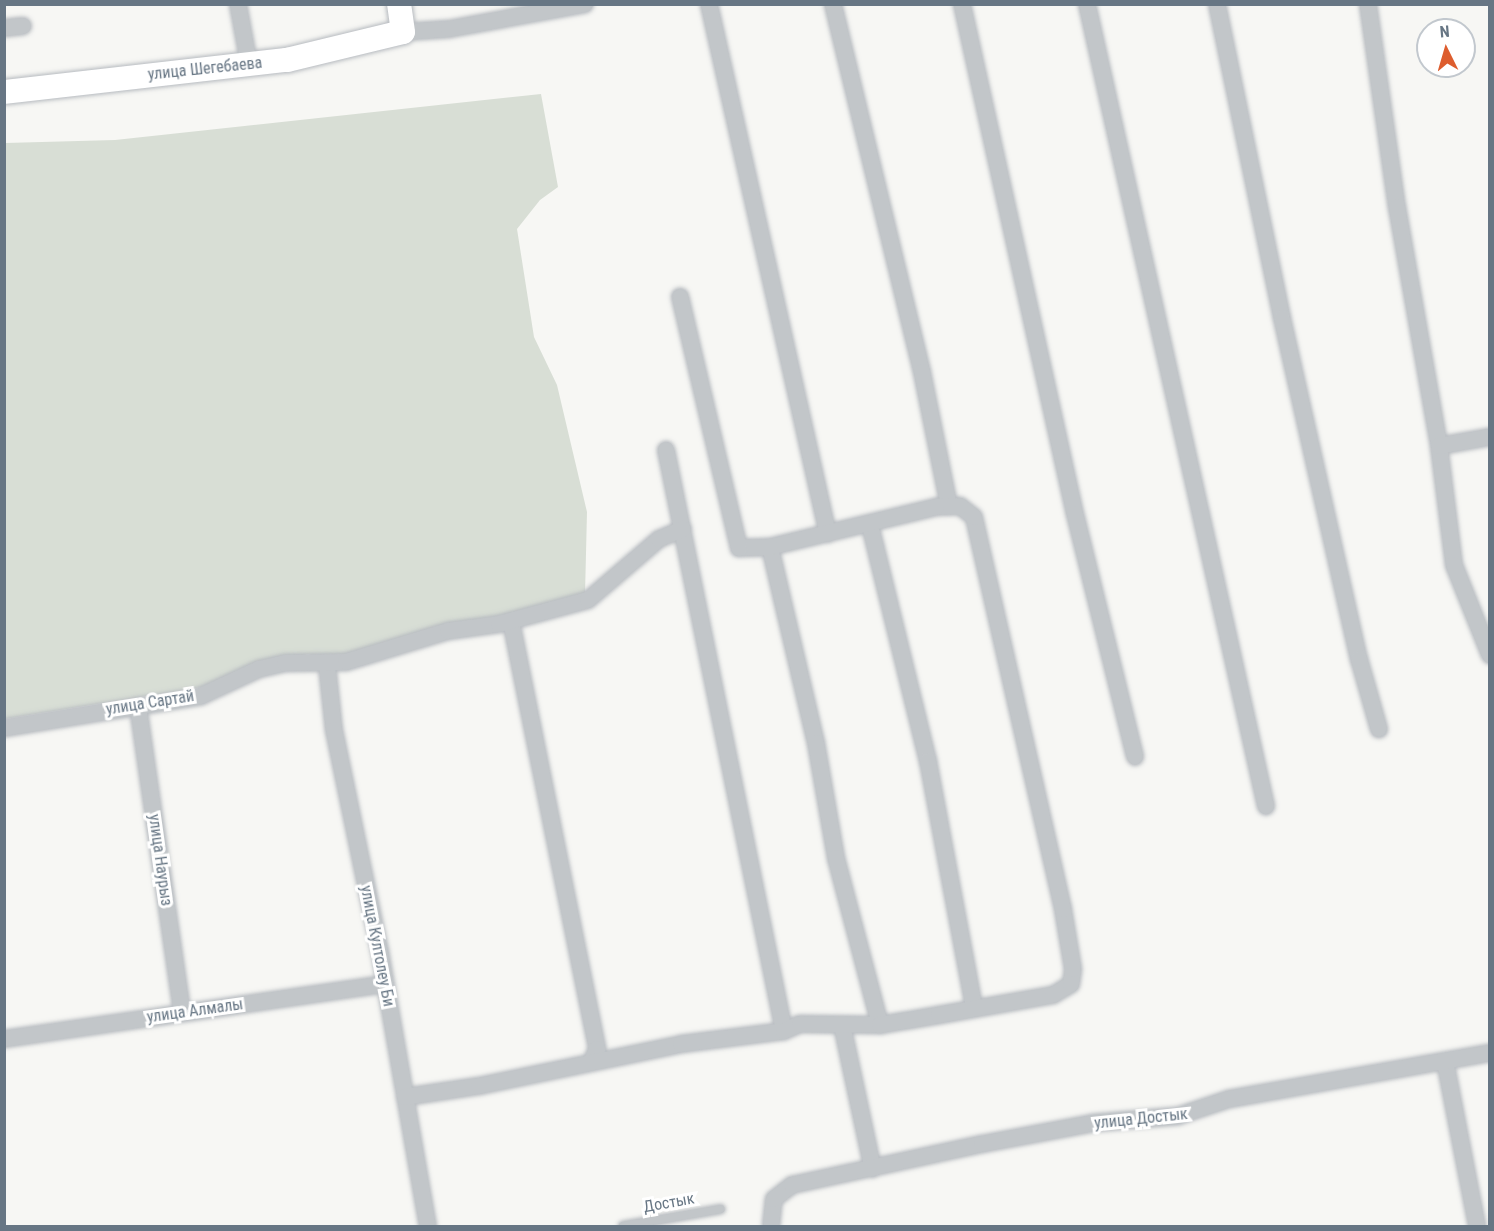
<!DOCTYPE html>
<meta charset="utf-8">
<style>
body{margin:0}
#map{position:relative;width:1494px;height:1231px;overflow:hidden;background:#f7f7f4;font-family:"Roboto Condensed",sans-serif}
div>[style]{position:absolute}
.green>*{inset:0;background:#d8ded5}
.roads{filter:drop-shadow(0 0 2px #b7bbc0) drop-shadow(0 0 2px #b7bbc0)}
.service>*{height:8px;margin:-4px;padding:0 4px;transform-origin:4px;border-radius:4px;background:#c2c6c9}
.minor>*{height:16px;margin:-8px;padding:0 8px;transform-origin:8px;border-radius:8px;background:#c2c6c9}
.secondary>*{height:24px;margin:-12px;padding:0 12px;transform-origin:12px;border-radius:12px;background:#fff}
span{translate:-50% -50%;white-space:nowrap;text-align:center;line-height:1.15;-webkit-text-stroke:6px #fff;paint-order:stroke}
.street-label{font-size:16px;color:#677684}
.frame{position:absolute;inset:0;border:6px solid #677684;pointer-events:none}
.north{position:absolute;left:1416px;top:18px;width:60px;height:60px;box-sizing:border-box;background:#fff;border:2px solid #c2c8ce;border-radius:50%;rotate:355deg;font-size:16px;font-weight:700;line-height:24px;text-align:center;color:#677684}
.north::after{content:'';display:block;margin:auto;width:21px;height:27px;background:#dd5d2e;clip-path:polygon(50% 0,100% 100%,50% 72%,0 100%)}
</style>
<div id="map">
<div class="green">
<i style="clip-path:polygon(541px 94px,558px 187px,540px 200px,517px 229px,534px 337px,557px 385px,587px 512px,585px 595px,334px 662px,309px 654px,271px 660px,208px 686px,5px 719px,5px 143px,115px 140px)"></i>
</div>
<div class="roads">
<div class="service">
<i style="left:623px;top:1226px;width:99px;rotate:-9.8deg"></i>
</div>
<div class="minor">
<i style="left:238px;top:4px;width:61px;rotate:79.6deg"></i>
<i style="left:709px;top:4px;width:543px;rotate:77.35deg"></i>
<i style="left:833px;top:4px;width:379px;rotate:76.4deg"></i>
<i style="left:922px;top:372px;width:137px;rotate:78.6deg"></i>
<i style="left:962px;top:4px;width:522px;rotate:77.51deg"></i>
<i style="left:1075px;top:514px;width:250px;rotate:76.1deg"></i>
<i style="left:1087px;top:4px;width:822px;rotate:77.42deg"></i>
<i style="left:1217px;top:4px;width:321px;rotate:78.3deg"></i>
<i style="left:1282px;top:318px;width:350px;rotate:77.3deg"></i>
<i style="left:1359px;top:659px;width:73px;rotate:74.1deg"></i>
<i style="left:1368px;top:4px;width:205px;rotate:81.9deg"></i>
<i style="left:1397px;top:207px;width:243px;rotate:80deg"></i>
<i style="left:1439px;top:446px;width:120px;rotate:82.8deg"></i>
<i style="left:1454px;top:565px;width:97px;rotate:68.2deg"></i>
<i style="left:4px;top:28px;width:19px;rotate:-6deg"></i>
<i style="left:403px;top:32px;width:46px;rotate:-3.7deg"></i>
<i style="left:449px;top:29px;width:138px;rotate:-10.4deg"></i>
<i style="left:1439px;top:446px;width:52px;rotate:-10deg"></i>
<i style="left:666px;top:450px;width:593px;rotate:78.52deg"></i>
<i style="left:870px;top:525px;width:243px;rotate:76.2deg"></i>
<i style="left:928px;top:761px;width:249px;rotate:79.4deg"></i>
<i style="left:770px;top:547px;width:201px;rotate:76.8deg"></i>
<i style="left:816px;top:743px;width:117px;rotate:80.1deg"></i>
<i style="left:836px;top:858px;width:173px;rotate:75.2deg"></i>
<i style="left:511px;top:621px;width:437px;rotate:78.6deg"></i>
<i style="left:597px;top:1049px;width:13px;rotate:113deg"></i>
<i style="left:327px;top:665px;width:65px;rotate:83.9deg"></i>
<i style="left:334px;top:730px;width:227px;rotate:78.3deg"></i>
<i style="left:380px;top:952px;width:278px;rotate:80.1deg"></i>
<i style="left:138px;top:706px;width:310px;rotate:81.8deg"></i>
<i style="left:4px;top:728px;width:200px;rotate:-9.2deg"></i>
<i style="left:201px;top:696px;width:64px;rotate:-25deg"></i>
<i style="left:259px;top:669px;width:27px;rotate:-13deg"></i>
<i style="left:285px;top:663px;width:61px;rotate:-0.9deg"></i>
<i style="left:346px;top:662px;width:107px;rotate:-16.9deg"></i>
<i style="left:448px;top:631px;width:51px;rotate:-7.8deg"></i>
<i style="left:499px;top:624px;width:92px;rotate:-15.1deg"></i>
<i style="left:588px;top:600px;width:94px;rotate:-40.7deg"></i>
<i style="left:659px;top:539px;width:26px;rotate:-23deg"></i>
<i style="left:842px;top:1025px;width:147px;rotate:77.9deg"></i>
<i style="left:4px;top:1039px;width:385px;rotate:-8.2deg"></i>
<i style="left:1445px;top:1061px;width:168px;rotate:79deg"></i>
<i style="left:405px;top:1097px;width:75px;rotate:-8.5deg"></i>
<i style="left:479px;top:1086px;width:206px;rotate:-11.7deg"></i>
<i style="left:681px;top:1044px;width:104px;rotate:-7.2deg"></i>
<i style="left:784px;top:1031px;width:17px;rotate:-24deg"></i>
<i style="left:800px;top:1024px;width:80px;rotate:0.7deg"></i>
<i style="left:880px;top:1025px;width:60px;rotate:-9.6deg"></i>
<i style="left:939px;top:1015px;width:116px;rotate:-10deg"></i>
<i style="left:1053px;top:995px;width:21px;rotate:-31deg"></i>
<i style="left:1071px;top:984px;width:15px;rotate:-82deg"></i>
<i style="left:1073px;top:969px;width:61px;rotate:-99.5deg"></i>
<i style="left:1063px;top:909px;width:402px;rotate:-102.8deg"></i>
<i style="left:974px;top:517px;width:18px;rotate:-142deg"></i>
<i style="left:960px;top:506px;width:24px;rotate:178deg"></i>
<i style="left:936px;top:507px;width:171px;rotate:166.5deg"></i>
<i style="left:770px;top:547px;width:31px;rotate:178deg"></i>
<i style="left:739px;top:548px;width:258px;rotate:-103.2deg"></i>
<i style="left:771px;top:1226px;width:27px;rotate:-84deg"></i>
<i style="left:774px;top:1199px;width:23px;rotate:-38deg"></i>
<i style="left:792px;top:1185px;width:194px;rotate:-12.2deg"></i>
<i style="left:982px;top:1144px;width:113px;rotate:-10.7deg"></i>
<i style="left:1093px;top:1123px;width:85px;rotate:-4.7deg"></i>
<i style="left:1178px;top:1116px;width:54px;rotate:-18.4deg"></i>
<i style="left:1229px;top:1099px;width:265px;rotate:-10deg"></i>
</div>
<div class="secondary">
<i style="left:4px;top:92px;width:285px;rotate:-6.5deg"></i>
<i style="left:287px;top:60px;width:119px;rotate:-13.6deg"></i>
<i style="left:403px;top:32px;width:28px;rotate:-98deg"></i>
</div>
</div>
<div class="street-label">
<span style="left:205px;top:69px;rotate:-6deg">улица Шегебаева</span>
<span style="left:150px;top:703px;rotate:-9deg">улица Сартай</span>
<span style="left:160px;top:860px;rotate:82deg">улица Наурыз</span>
<span style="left:377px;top:946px;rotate:79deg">улица Култолеу Би</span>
<span style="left:195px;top:1011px;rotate:-8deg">улица Алмалы</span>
<span style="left:1141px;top:1119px;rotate:-6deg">улица Достык</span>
<span style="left:669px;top:1203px;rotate:-10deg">Достык</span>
</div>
<div class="frame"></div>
<div class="north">N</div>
</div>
